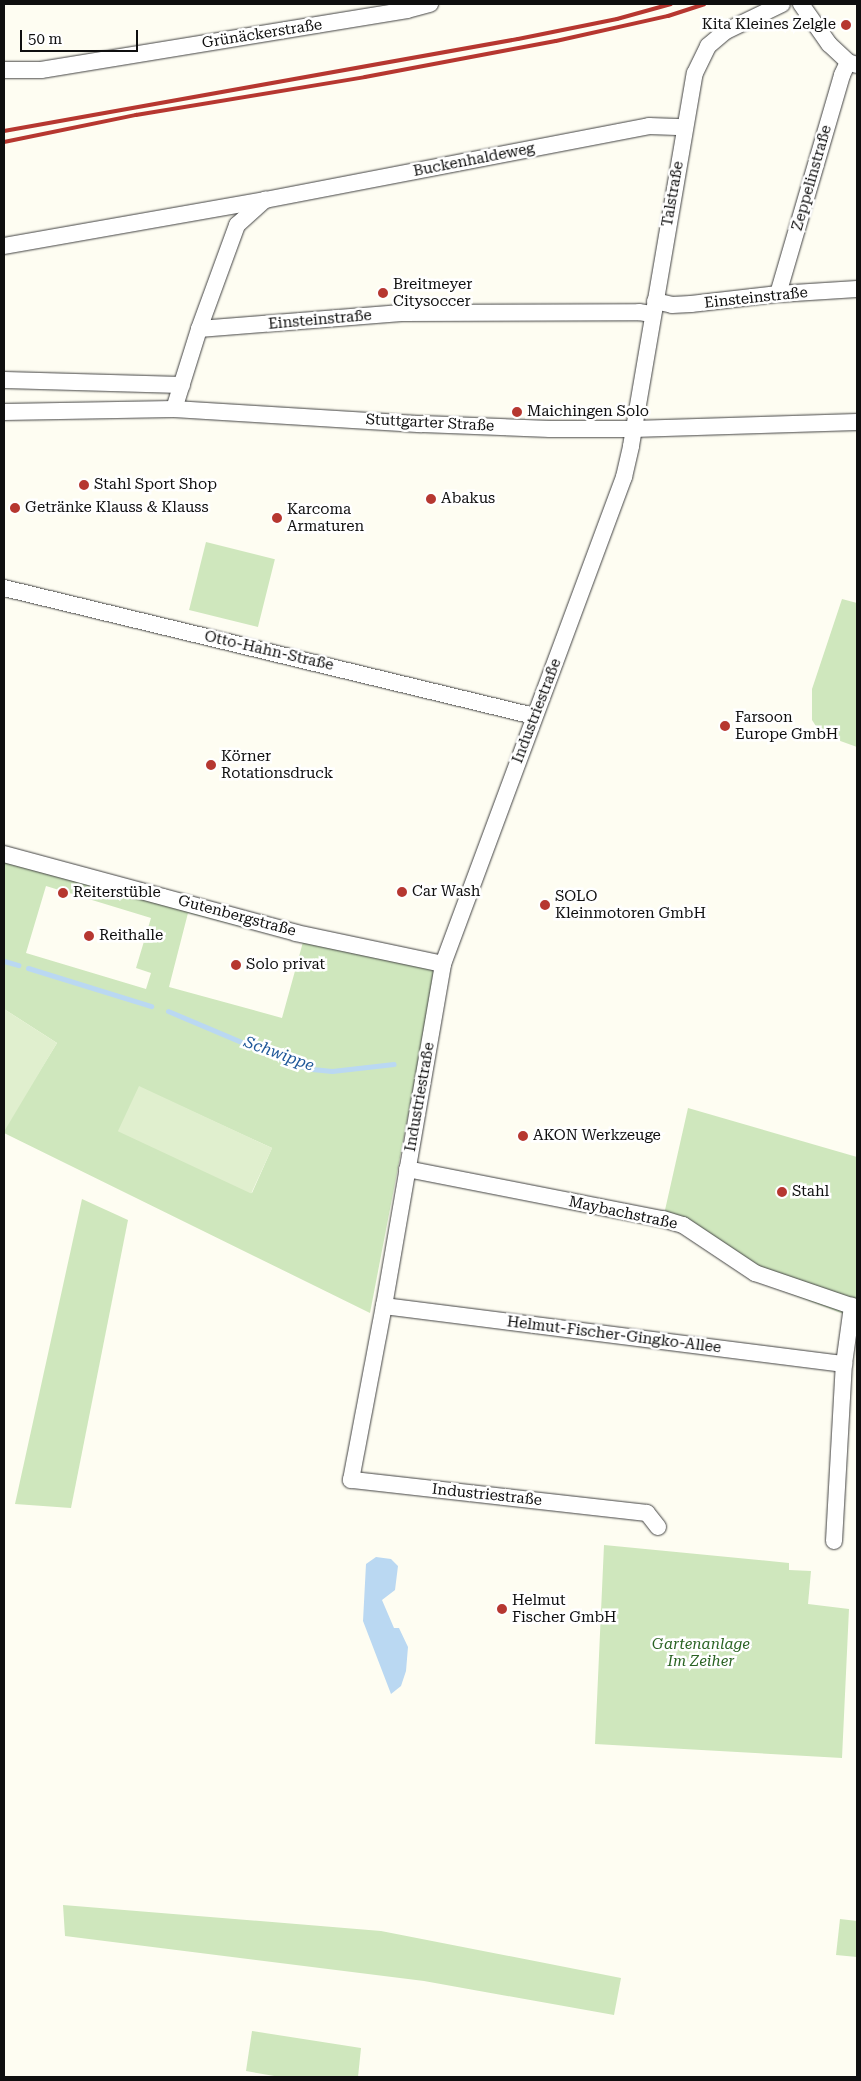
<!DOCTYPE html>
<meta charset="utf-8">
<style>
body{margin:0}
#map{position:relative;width:861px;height:2081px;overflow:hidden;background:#fefdf2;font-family:"Roboto Serif",serif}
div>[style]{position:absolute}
.green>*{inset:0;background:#cfe7bd;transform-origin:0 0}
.pitch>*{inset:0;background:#e0efce;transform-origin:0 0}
.water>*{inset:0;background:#bad8f2}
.stream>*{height:5px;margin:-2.5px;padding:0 2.5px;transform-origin:2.5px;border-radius:2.5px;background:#bad8f2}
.roads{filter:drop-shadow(0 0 1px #424242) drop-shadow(0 0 1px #424242)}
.minor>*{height:16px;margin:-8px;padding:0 8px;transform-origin:8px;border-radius:8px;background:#fff}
.rail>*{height:4px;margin:-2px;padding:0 2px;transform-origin:2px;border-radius:2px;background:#b63730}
.dots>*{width:14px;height:14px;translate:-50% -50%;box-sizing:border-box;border:2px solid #fff;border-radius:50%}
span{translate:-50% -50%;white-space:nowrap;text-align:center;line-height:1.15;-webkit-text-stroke:5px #fff;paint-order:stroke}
.poi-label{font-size:15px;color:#0f0f0f}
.right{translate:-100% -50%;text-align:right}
.left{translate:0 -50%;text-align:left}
.street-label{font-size:15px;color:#0f0f0f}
.park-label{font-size:15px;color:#2a6323;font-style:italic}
.water-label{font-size:16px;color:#205899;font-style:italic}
.frame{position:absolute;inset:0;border:5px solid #0f0f0f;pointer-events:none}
.scale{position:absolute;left:20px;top:30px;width:118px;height:22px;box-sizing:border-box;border:2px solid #0f0f0f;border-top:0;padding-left:6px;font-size:15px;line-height:18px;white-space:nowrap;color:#0f0f0f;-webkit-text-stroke:4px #fff;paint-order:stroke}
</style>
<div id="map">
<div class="green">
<i style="left:206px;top:542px;width:71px;height:70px;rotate:14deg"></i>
<i style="clip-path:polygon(842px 599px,857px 603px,857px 747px,821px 734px,812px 720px,812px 689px)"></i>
<i style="clip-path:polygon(evenodd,4px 858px,438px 960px,370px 1313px,4px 1133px,4px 1129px,57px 1043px,4px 1009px,4px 858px,46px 886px,151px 918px,136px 968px,151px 973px,146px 989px,26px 953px,46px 886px,4px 858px,188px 913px,303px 942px,282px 1018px,169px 987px,188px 913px,4px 858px,139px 1087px,272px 1148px,252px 1193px,139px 1087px)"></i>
<i style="clip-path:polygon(688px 1108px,857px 1157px,857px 1319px,749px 1278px,663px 1219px)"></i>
<i style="clip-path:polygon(82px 1199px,128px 1220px,71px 1508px,15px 1504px)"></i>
<i style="clip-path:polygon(604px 1545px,789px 1563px,789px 1570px,811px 1571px,808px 1604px,849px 1609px,842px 1758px,595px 1744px)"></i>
<i style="clip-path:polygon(63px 1905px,381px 1931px,621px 1978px,614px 2015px,424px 1981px,65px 1936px)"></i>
<i style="clip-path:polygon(840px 1919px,857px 1921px,857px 1957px,836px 1955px)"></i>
<i style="clip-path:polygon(252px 2031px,361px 2048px,358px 2077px,280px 2077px,246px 2071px)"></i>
</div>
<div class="pitch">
<i style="clip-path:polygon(4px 1009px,57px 1043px,5px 1130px,4px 1129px)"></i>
<i style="left:139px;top:1086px;width:147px;height:50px;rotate:25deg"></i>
</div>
<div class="water">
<i style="clip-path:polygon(376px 1557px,391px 1559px,398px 1566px,395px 1590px,382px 1600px,394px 1628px,399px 1628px,408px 1647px,406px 1671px,401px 1686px,391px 1694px,363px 1621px,366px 1564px)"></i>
</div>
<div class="stream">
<i style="left:4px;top:961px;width:15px;rotate:16deg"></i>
<i style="left:28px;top:968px;width:129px;rotate:17.2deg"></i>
<i style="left:168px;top:1011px;width:139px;rotate:22.9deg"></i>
<i style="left:296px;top:1065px;width:16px;rotate:14deg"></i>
<i style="left:312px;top:1069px;width:20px;rotate:6deg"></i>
<i style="left:332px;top:1071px;width:62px;rotate:-6.4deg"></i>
</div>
<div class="roads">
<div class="minor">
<i style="left:801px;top:4px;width:49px;rotate:55deg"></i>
<i style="left:829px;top:44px;width:26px;rotate:43deg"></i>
<i style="left:848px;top:62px;width:9px;rotate:18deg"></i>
<i style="left:4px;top:70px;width:37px"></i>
<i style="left:41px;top:70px;width:371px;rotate:-9.3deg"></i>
<i style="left:407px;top:10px;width:24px;rotate:-15deg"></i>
<i style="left:4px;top:246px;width:265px;rotate:-10deg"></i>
<i style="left:265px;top:200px;width:391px;rotate:-10.9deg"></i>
<i style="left:649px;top:126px;width:35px;rotate:2deg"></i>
<i style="left:778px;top:294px;width:228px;rotate:-73.7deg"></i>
<i style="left:842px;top:75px;width:14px;rotate:-65deg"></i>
<i style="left:655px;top:301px;width:17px;rotate:13deg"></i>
<i style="left:672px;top:305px;width:19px;rotate:-3deg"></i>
<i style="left:691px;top:304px;width:88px;rotate:-6.6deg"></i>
<i style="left:778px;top:294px;width:79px;rotate:-3.6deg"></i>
<i style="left:199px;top:329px;width:203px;rotate:-4.5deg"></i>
<i style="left:401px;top:313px;width:238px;rotate:-0.2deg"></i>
<i style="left:639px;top:312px;width:13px;rotate:9deg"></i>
<i style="left:4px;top:380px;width:178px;rotate:1.6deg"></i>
<i style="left:174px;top:409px;width:84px;rotate:-72.6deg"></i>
<i style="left:199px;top:329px;width:111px;rotate:-69.9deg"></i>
<i style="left:237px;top:225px;width:38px;rotate:-42deg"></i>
<i style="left:4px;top:412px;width:170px;rotate:-1deg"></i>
<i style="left:174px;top:409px;width:248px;rotate:3.5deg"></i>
<i style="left:422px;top:424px;width:128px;rotate:2.2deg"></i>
<i style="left:550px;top:429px;width:83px"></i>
<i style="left:633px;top:429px;width:224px;rotate:-1.8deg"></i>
<i style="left:4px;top:588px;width:545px;rotate:13.58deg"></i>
<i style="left:4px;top:854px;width:302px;rotate:15.1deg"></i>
<i style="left:296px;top:933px;width:150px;rotate:11.9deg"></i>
<i style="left:407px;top:1169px;width:261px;rotate:11.1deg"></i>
<i style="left:663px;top:1219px;width:21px;rotate:17deg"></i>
<i style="left:683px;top:1225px;width:87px;rotate:33.7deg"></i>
<i style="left:755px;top:1273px;width:108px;rotate:18.9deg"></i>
<i style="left:384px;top:1306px;width:464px;rotate:7.2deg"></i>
<i style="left:658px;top:1527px;width:18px;rotate:-128deg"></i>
<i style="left:647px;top:1513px;width:298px;rotate:-173.6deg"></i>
<i style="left:351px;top:1480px;width:177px;rotate:-79.3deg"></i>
<i style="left:384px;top:1306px;width:347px;rotate:-80.2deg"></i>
<i style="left:443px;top:964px;width:520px;rotate:-69.61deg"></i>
<i style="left:624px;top:477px;width:32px;rotate:-77deg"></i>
<i style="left:631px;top:446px;width:378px;rotate:-80.3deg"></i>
<i style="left:695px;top:73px;width:30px;rotate:-64deg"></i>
<i style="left:708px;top:46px;width:23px;rotate:-40deg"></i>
<i style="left:726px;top:31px;width:62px;rotate:-25.7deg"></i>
<i style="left:834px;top:1541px;width:177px;rotate:-86.8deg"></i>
<i style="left:844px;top:1364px;width:59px;rotate:-82.1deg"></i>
</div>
</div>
<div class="rail">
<i style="left:4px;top:131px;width:522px;rotate:-10.15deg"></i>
<i style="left:518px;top:39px;width:101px;rotate:-11.4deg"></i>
<i style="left:617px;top:19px;width:56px;rotate:-15.5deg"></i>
<i style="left:4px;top:142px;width:135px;rotate:-11.6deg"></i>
<i style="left:136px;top:115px;width:232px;rotate:-9.4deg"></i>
<i style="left:365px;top:77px;width:194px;rotate:-10.7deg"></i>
<i style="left:556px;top:41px;width:115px;rotate:-12.6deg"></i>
<i style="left:668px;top:16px;width:38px;rotate:-18deg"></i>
</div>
<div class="dots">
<i style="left:846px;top:25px;background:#b63730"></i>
<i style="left:383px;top:293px;background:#b63730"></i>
<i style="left:517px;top:412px;background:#b63730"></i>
<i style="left:84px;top:485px;background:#b63730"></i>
<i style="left:431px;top:499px;background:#b63730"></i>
<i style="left:15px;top:508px;background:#b63730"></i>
<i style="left:277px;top:518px;background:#b63730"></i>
<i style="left:725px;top:726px;background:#b63730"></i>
<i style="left:211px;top:765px;background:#b63730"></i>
<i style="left:402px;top:892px;background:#b63730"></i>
<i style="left:63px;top:893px;background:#b63730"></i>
<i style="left:545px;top:905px;background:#b63730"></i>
<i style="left:89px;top:936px;background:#b63730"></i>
<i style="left:236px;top:965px;background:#b63730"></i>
<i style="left:523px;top:1136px;background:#b63730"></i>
<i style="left:782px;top:1192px;background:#b63730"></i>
<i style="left:502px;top:1609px;background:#b63730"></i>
</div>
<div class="poi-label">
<span class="right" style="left:836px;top:25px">Kita Kleines Zelgle</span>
<span class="left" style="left:393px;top:293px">Breitmeyer<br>Citysoccer</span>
<span class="left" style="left:527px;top:412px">Maichingen Solo</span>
<span class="left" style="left:94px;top:485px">Stahl Sport Shop</span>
<span class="left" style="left:441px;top:499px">Abakus</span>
<span class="left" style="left:25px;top:508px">Getränke Klauss &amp; Klauss</span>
<span class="left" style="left:287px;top:518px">Karcoma<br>Armaturen</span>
<span class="left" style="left:735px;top:726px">Farsoon<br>Europe GmbH</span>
<span class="left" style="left:221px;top:765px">Körner<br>Rotationsdruck</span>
<span class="left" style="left:412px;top:892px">Car Wash</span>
<span class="left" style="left:73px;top:893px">Reiterstüble</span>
<span class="left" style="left:555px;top:905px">SOLO<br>Kleinmotoren GmbH</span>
<span class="left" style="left:99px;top:936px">Reithalle</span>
<span class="left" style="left:246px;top:965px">Solo privat</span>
<span class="left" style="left:533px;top:1136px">AKON Werkzeuge</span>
<span class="left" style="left:792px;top:1192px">Stahl</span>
<span class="left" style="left:512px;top:1609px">Helmut<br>Fischer GmbH</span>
</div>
<div class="street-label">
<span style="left:262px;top:34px;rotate:-9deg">Grünäckerstraße</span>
<span style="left:474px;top:160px;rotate:-11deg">Buckenhaldeweg</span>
<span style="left:812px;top:178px;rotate:-74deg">Zeppelinstraße</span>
<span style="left:673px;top:194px;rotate:-80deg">Talstraße</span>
<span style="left:756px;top:298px;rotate:-6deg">Einsteinstraße</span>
<span style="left:320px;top:320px;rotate:-5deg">Einsteinstraße</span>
<span style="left:430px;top:423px;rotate:3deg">Stuttgarter Straße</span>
<span style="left:269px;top:651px;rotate:13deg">Otto-Hahn-Straße</span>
<span style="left:537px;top:711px;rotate:-69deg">Industriestraße</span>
<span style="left:237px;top:916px;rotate:15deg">Gutenbergstraße</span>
<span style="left:420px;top:1097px;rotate:-80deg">Industriestraße</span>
<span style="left:623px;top:1213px;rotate:12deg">Maybachstraße</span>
<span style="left:614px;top:1335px;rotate:7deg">Helmut-Fischer-Gingko-Allee</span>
<span style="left:487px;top:1495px;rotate:6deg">Industriestraße</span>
</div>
<div class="park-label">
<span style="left:701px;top:1653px">Gartenanlage<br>Im Zeiher</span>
</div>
<div class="water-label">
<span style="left:279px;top:1054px;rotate:20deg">Schwippe</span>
</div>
<div class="frame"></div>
<div class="scale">50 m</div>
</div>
